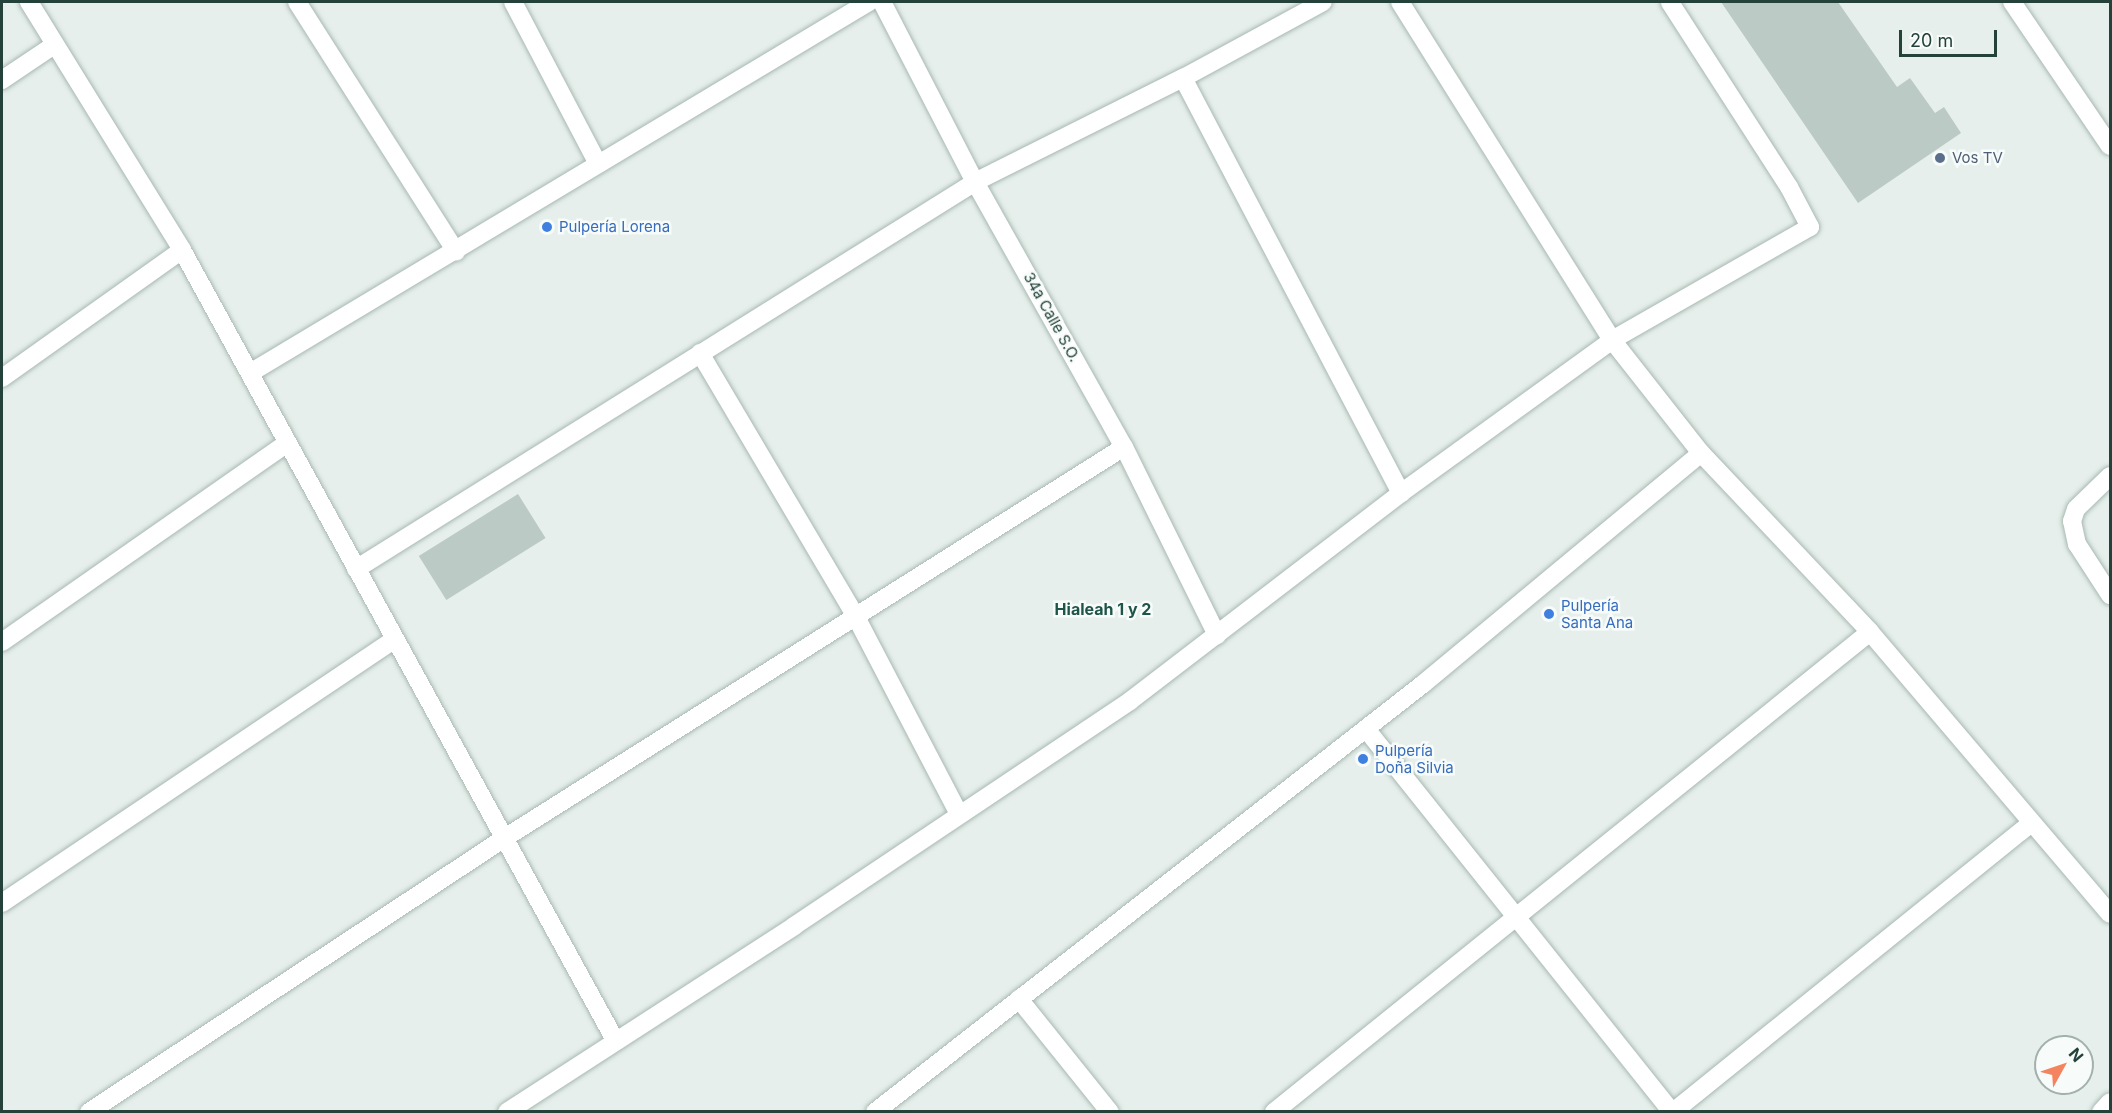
<!DOCTYPE html>
<meta charset="utf-8">
<style>
body{margin:0}
#map{position:relative;width:2112px;height:1113px;overflow:hidden;background:#e6efeb;font-family:Inter,sans-serif}
div>[style]{position:absolute}
.building>*{inset:0;background:#bbcac4;transform-origin:0 0}
.roads{filter:drop-shadow(0 0 2px #a8b8b2) drop-shadow(0 0 2px #a8b8b2)}
.service>*{height:18px;margin:-9px;padding:0 9px;transform-origin:9px;border-radius:9px;background:#fff}
.minor>*{height:18px;margin:-9px;padding:0 9px;transform-origin:9px;border-radius:9px;background:#fff}
.tertiary>*{height:18px;margin:-9px;padding:0 9px;transform-origin:9px;border-radius:9px;background:#fff}
.dots>*{width:16px;height:16px;translate:-50% -50%;box-sizing:border-box;border:3px solid #f7fbf9;border-radius:50%}
span{translate:-50% -50%;white-space:nowrap;text-align:center;line-height:1.15;-webkit-text-stroke:5px #f7fbf9;paint-order:stroke}
.service-label{font-size:15px;color:#4e5e75}
.left{translate:0 -50%;text-align:left}
.shop-label{font-size:15px;color:#366cbe}
.street-label{font-size:15px;color:#24423a}
.neighbourhood-label{font-size:16px;color:#1f5548;font-weight:700}
.frame{position:absolute;inset:0;border:3px solid #24423a;pointer-events:none}
.north{position:absolute;left:2034px;top:1035px;width:60px;height:60px;box-sizing:border-box;background:#f7fbf9;border:2px solid #a3b1ad;border-radius:50%;rotate:50deg;font-size:16px;font-weight:700;line-height:24px;text-align:center;color:#24423a}
.north::after{content:'';display:block;margin:auto;width:21px;height:27px;background:#f4845f;clip-path:polygon(50% 0,100% 100%,50% 72%,0 100%)}
.scale{position:absolute;left:1899px;top:30px;width:98px;height:27px;box-sizing:border-box;border:3px solid #24423a;border-top:0;padding-left:8px;font-size:18px;line-height:21px;white-space:nowrap;color:#24423a;-webkit-text-stroke:4px #f7fbf9;paint-order:stroke}
</style>
<div id="map">
<div class="building">
<i style="clip-path:polygon(1721px 2px,1838px 2px,1897px 87px,1910px 78px,1935px 113px,1944px 107px,1961px 133px,1858px 203px)"></i>
<i style="left:518px;top:494px;width:52px;height:117px;rotate:58deg"></i>
</div>
<div class="roads">
<div class="service">
<i style="left:2110px;top:476px;width:47px;rotate:135.9deg"></i>
<i style="left:2076px;top:509px;width:13px;rotate:108deg"></i>
<i style="left:2072px;top:521px;width:24px;rotate:78deg"></i>
<i style="left:2077px;top:544px;width:61px;rotate:57.1deg"></i>
</div>
<div class="minor">
<i style="left:29px;top:2px;width:291px;rotate:58.3deg"></i>
<i style="left:182px;top:250px;width:901px;rotate:61.27deg"></i>
<i style="left:297px;top:2px;width:296px;rotate:57.5deg"></i>
<i style="left:513px;top:2px;width:183px;rotate:62.3deg"></i>
<i style="left:882px;top:2px;width:203px;rotate:62.7deg"></i>
<i style="left:975px;top:182px;width:304px;rotate:60.7deg"></i>
<i style="left:1124px;top:447px;width:210px;rotate:63.7deg"></i>
<i style="left:1400px;top:2px;width:399px;rotate:57.9deg"></i>
<i style="left:1612px;top:340px;width:144px;rotate:51.8deg"></i>
<i style="left:1701px;top:453px;width:246px;rotate:46.6deg"></i>
<i style="left:1870px;top:632px;width:370px;rotate:49.6deg"></i>
<i style="left:2012px;top:2px;width:174px;rotate:55.8deg"></i>
<i style="left:1183px;top:78px;width:469px;rotate:62.3deg"></i>
<i style="left:2px;top:80px;width:63px;rotate:-33.9deg"></i>
<i style="left:700px;top:353px;width:307px;rotate:59.4deg"></i>
<i style="left:856px;top:617px;width:222px;rotate:62.4deg"></i>
<i style="left:250px;top:373px;width:722px;rotate:-30.94deg"></i>
<i style="left:2px;top:378px;width:221px;rotate:-35.4deg"></i>
<i style="left:356px;top:569px;width:730px;rotate:-32.01deg"></i>
<i style="left:975px;top:182px;width:233px;rotate:-26.6deg"></i>
<i style="left:1183px;top:78px;width:159px;rotate:-28.5deg"></i>
<i style="left:2px;top:642px;width:348px;rotate:-34.9deg"></i>
<i style="left:1366px;top:729px;width:490px;rotate:51.4deg"></i>
<i style="left:2px;top:903px;width:473px;rotate:-33.9deg"></i>
<i style="left:1019px;top:999px;width:145px;rotate:51.2deg"></i>
<i style="left:89px;top:1112px;width:496px;rotate:-33.4deg"></i>
<i style="left:503px;top:839px;width:734px;rotate:-32.26deg"></i>
<i style="left:507px;top:1112px;width:342px;rotate:-32.9deg"></i>
<i style="left:794px;top:926px;width:404px;rotate:-33.8deg"></i>
<i style="left:1130px;top:701px;width:342px;rotate:-37.5deg"></i>
<i style="left:1401px;top:493px;width:261px;rotate:-35.9deg"></i>
<i style="left:1612px;top:340px;width:228px;rotate:-29.7deg"></i>
<i style="left:1810px;top:227px;width:45px;rotate:-117.7deg"></i>
<i style="left:1789px;top:187px;width:220px;rotate:-122.8deg"></i>
<i style="left:875px;top:1112px;width:695px;rotate:-37.99deg"></i>
<i style="left:1423px;top:684px;width:361px;rotate:-39.7deg"></i>
<i style="left:1274px;top:1112px;width:765px;rotate:-38.85deg"></i>
<i style="left:1673px;top:1112px;width:460px;rotate:-38.9deg"></i>
</div>
<div class="tertiary">
<i style="left:2101px;top:1112px;width:13px;rotate:-48deg"></i>
</div>
</div>
<div class="dots">
<i style="left:1940px;top:158px;background:#5c6f8a"></i>
<i style="left:547px;top:227px;background:#3f7fe0"></i>
<i style="left:1549px;top:614px;background:#3f7fe0"></i>
<i style="left:1363px;top:759px;background:#3f7fe0"></i>
</div>
<div class="service-label">
<span class="left" style="left:1952px;top:158px">Vos TV</span>
</div>
<div class="shop-label">
<span class="left" style="left:559px;top:227px">Pulpería Lorena</span>
<span class="left" style="left:1561px;top:614px">Pulpería<br>Santa Ana</span>
<span class="left" style="left:1375px;top:759px">Pulpería<br>Doña Silvia</span>
</div>
<div class="street-label">
<span style="left:1052px;top:317px;rotate:61deg">34a Calle S.O.</span>
</div>
<div class="neighbourhood-label">
<span style="left:1103px;top:609px">Hialeah 1 y 2</span>
</div>
<div class="frame"></div>
<div class="north">N</div>
<div class="scale">20 m</div>
</div>
